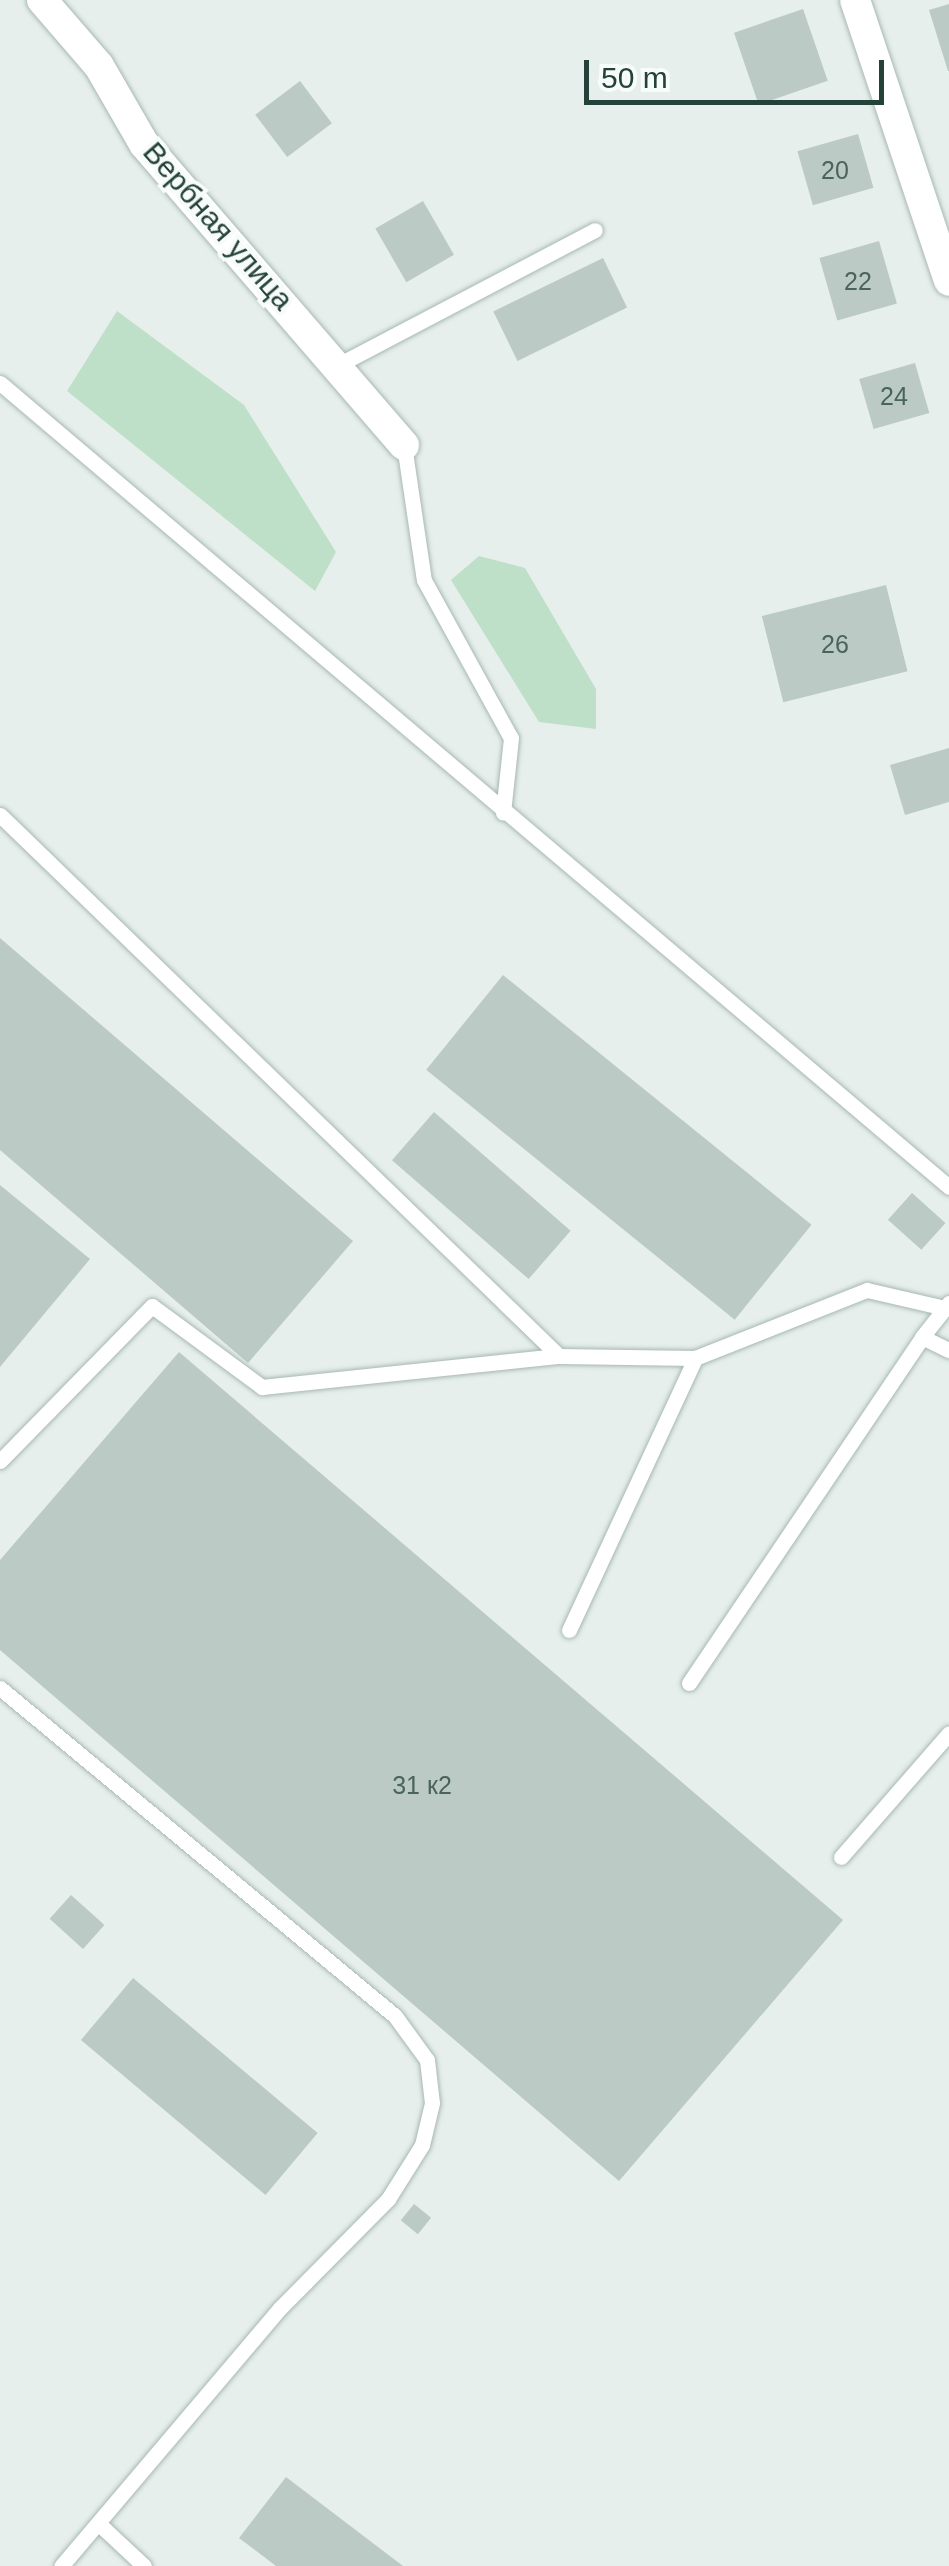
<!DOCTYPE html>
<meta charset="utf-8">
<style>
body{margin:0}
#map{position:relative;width:949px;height:2566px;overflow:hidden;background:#e6efeb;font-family:Arial,sans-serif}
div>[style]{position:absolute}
.green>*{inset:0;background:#bfe0c8}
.building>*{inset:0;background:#bbcac4;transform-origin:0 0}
.roads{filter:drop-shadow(0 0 2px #a8b8b2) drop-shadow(0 0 2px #a8b8b2)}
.service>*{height:15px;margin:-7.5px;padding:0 7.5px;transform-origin:7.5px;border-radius:7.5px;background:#fff}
.minor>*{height:30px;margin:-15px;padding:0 15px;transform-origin:15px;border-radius:15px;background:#fff}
span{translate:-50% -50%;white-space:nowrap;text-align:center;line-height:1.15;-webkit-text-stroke:8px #f7fbf9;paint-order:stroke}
.number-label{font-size:25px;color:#4a645c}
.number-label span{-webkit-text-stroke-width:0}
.street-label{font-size:30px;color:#24423a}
.scale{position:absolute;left:584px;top:60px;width:300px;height:45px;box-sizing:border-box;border:5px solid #24423a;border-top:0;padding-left:12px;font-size:30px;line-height:35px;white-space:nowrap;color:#24423a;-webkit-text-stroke:8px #f7fbf9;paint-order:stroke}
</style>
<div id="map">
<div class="green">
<i style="clip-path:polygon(117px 311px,244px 405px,336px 552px,315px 591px,67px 391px)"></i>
<i style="clip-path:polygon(479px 556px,525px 568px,596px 689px,596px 729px,539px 722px,451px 580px)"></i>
</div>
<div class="building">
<i style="clip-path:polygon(949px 4px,949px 71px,948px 71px,929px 10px)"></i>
<i style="left:803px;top:9px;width:76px;height:73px;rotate:71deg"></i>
<i style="left:300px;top:81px;width:53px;height:56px;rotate:53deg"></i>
<i style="left:858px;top:134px;width:56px;height:63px;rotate:74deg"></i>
<i style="left:423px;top:201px;width:62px;height:55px;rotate:60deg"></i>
<i style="left:879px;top:241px;width:65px;height:62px;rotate:74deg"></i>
<i style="left:603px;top:258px;width:55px;height:122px;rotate:64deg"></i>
<i style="left:915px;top:363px;width:52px;height:58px;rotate:74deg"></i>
<i style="left:886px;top:585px;width:89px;height:128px;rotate:76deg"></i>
<i style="clip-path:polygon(949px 748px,949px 802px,905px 815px,890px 765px)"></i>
<i style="clip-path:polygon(0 938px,353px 1241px,248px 1363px,0 1150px)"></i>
<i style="left:503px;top:975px;width:397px;height:122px;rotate:39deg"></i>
<i style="left:434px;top:1112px;width:181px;height:64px;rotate:41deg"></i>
<i style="clip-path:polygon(0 1185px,90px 1259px,0 1367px)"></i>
<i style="left:912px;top:1193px;width:45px;height:36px;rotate:42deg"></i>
<i style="clip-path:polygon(179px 1352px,843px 1920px,619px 2181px,0 1650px,0 1560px)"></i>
<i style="left:71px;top:1895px;width:45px;height:32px;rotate:42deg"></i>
<i style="left:133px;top:1978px;width:241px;height:81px;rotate:40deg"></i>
<i style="left:414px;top:2204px;width:22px;height:21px;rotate:39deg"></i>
<i style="clip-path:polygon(286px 2477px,403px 2566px,276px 2566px,239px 2538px)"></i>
</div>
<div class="roads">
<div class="service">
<i style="left:338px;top:365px;width:290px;rotate:-27.7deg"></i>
<i style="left:0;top:383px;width:1244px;rotate:40.27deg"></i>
<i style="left:404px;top:445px;width:136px;rotate:81.6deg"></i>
<i style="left:424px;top:580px;width:180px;rotate:61.2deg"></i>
<i style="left:511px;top:738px;width:75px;rotate:96.1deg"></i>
<i style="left:0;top:815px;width:778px;rotate:44.06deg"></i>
<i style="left:559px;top:1356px;width:136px;rotate:0.8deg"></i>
<i style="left:949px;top:1303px;width:43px;rotate:128.5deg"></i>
<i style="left:922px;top:1337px;width:30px;rotate:26deg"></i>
<i style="left:0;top:1461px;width:217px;rotate:-45.6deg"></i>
<i style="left:152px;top:1306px;width:137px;rotate:36.4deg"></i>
<i style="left:262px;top:1387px;width:299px;rotate:-6deg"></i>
<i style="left:569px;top:1630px;width:300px;rotate:-65.1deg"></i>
<i style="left:695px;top:1358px;width:185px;rotate:-21.6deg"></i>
<i style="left:867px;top:1290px;width:80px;rotate:13deg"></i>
<i style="left:689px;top:1683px;width:417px;rotate:-56deg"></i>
<i style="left:0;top:1688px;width:513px;rotate:39.71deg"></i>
<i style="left:395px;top:2016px;width:54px;rotate:54deg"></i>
<i style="left:427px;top:2060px;width:43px;rotate:83.4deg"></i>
<i style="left:432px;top:2103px;width:43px;rotate:103.4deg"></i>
<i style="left:422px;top:2145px;width:64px;rotate:122.2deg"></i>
<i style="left:388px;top:2199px;width:153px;rotate:134.7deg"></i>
<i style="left:280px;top:2308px;width:338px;rotate:130.3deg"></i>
<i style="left:841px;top:1857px;width:164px;rotate:-48.9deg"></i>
<i style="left:98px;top:2523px;width:63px;rotate:43.1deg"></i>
</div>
<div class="minor">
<i style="left:42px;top:0;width:87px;rotate:49.2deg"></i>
<i style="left:99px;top:66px;width:90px;rotate:60deg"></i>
<i style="left:144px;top:144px;width:398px;rotate:49.2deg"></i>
<i style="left:855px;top:0;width:296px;rotate:71.5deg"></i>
</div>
</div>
<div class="number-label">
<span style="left:835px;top:170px">20</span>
<span style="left:858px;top:281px">22</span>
<span style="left:894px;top:396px">24</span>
<span style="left:835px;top:644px">26</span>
<span style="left:422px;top:1785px">31 к2</span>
</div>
<div class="street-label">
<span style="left:218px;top:226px;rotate:49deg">Вербная улица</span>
</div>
<div class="scale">50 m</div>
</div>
